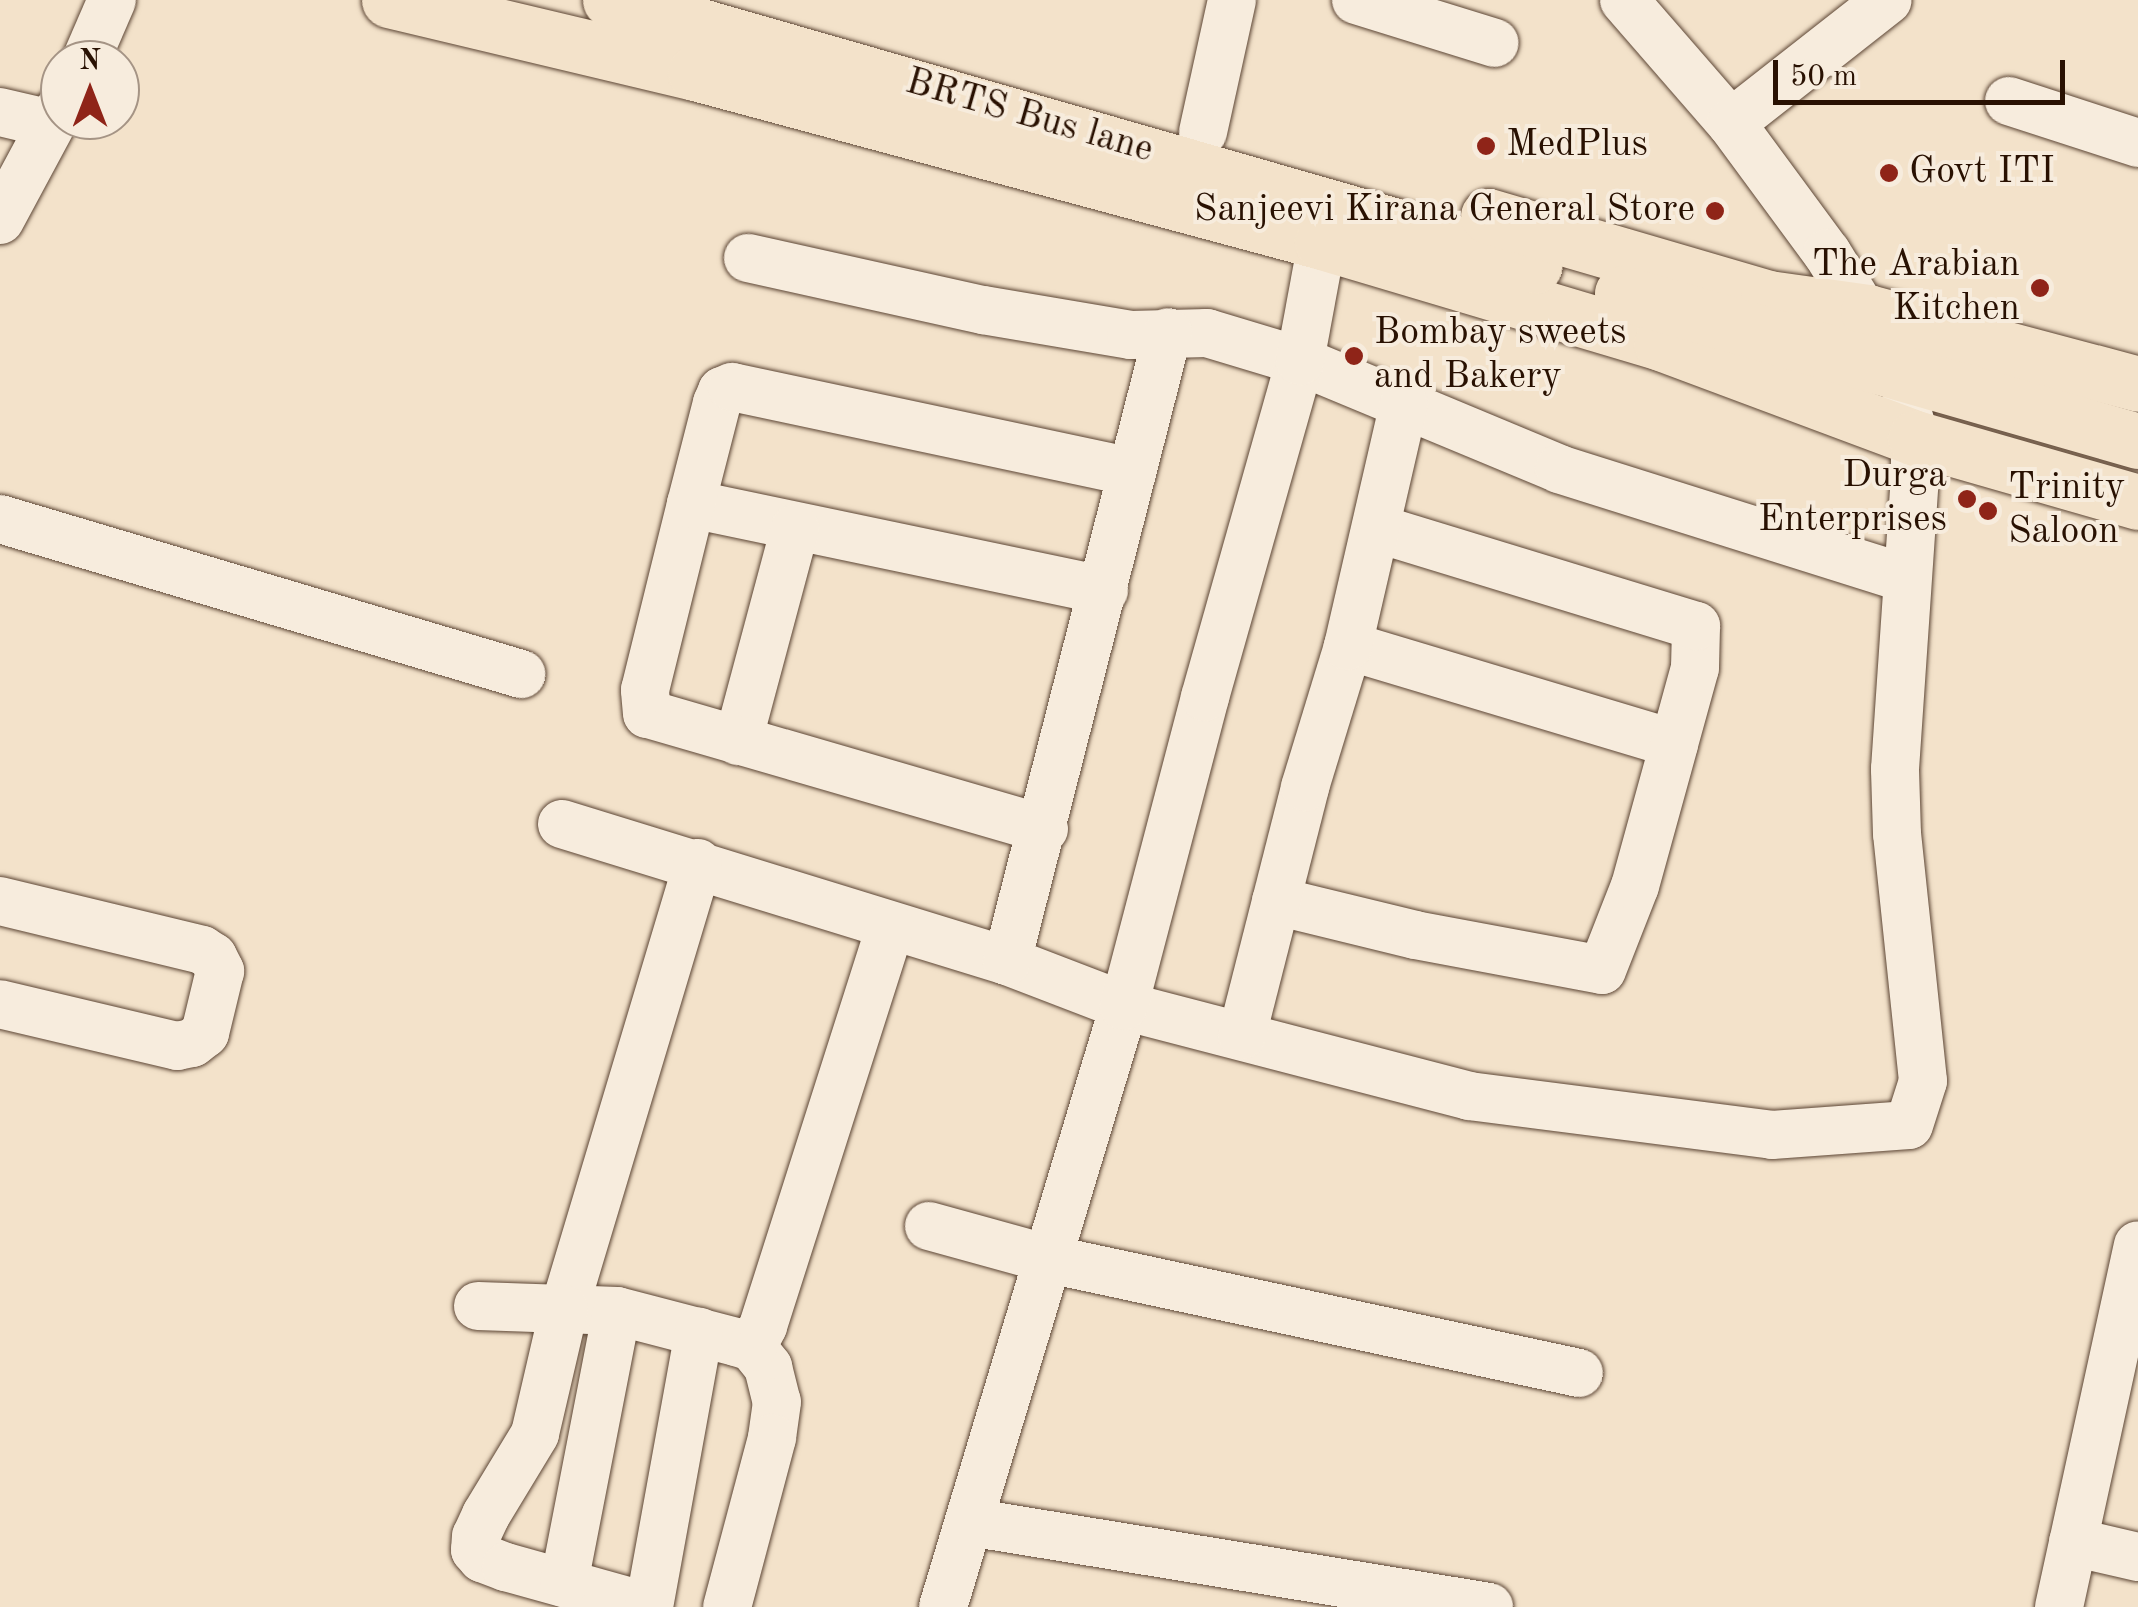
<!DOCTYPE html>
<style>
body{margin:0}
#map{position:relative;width:2138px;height:1607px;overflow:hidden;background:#f3e2ca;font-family:"Old Standard TT",serif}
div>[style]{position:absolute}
.roads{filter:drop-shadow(0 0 2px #5c4534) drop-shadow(0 0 2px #5c4534)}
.minor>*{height:48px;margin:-24px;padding:0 24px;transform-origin:24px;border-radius:24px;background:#f7ecdd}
.major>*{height:55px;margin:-27.5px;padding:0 27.5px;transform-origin:27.5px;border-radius:27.5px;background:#f3e2ca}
.dots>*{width:28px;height:28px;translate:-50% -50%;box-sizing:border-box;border:5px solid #f7ecdd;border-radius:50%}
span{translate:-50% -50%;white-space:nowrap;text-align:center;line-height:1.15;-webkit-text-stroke:8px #f7ecdd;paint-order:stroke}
.street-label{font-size:38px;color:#291102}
.poi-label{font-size:38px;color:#291102}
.left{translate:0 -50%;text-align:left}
.right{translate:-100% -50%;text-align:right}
.north{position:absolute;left:40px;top:40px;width:100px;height:100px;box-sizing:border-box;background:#f7ecdd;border:2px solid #a59485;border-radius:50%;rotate:0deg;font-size:28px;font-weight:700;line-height:40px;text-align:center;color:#291102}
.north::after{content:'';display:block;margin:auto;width:35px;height:45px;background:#8f2418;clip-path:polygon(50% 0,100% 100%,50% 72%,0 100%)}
.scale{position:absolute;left:1773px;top:60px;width:292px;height:45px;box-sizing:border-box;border:5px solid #291102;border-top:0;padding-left:12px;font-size:30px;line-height:35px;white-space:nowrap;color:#291102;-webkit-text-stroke:8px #f7ecdd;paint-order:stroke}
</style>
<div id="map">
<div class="roads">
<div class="minor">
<i style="left:1356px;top:0;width:145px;rotate:17.2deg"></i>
<i style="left:1624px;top:0;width:163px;rotate:49deg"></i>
<i style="left:1731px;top:123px;width:162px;rotate:53.6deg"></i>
<i style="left:1827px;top:253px;width:99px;rotate:58.2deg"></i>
<i style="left:86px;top:60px;width:65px;rotate:-66.6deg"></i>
<i style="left:2009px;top:101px;width:136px;rotate:18deg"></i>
<i style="left:0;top:112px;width:52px;rotate:13.2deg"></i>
<i style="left:1731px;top:123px;width:199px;rotate:-38.1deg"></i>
<i style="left:1203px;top:132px;width:135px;rotate:-77.6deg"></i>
<i style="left:0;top:220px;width:127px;rotate:-61.8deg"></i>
<i style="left:748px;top:258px;width:241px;rotate:12.5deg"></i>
<i style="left:983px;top:310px;width:150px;rotate:9.6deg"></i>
<i style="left:1131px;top:335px;width:76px;rotate:-1.5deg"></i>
<i style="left:1207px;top:333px;width:97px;rotate:16.8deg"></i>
<i style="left:1300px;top:361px;width:281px;rotate:22.6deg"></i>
<i style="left:1559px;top:469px;width:363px;rotate:17.5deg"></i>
<i style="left:691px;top:504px;width:422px;rotate:11.8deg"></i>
<i style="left:0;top:519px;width:544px;rotate:16.57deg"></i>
<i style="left:1348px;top:646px;width:340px;rotate:16.7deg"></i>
<i style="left:738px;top:741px;width:220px;rotate:-75deg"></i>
<i style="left:562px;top:824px;width:466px;rotate:17.1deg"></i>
<i style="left:1007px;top:961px;width:125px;rotate:21deg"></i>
<i style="left:1124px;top:1006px;width:357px;rotate:14.6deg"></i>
<i style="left:1469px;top:1096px;width:305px;rotate:7.3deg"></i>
<i style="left:1772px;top:1135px;width:137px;rotate:-4.2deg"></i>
<i style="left:1909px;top:1125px;width:46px;rotate:-72.3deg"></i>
<i style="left:1923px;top:1081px;width:248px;rotate:-96deg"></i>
<i style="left:1897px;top:834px;width:65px;rotate:-91.8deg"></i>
<i style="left:1895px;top:769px;width:298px;rotate:-86.1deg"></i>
<i style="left:1915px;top:472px;width:34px;rotate:-90deg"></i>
<i style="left:1915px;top:438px;width:35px;rotate:-106deg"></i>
<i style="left:1044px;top:829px;width:413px;rotate:-163.8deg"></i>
<i style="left:647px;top:714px;width:24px;rotate:-95deg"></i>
<i style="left:645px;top:690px;width:192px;rotate:-76.1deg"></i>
<i style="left:691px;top:504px;width:104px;rotate:-75.6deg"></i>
<i style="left:717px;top:403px;width:13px;rotate:-67deg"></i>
<i style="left:722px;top:391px;width:11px;rotate:-22deg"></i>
<i style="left:732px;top:387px;width:409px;rotate:12deg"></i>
<i style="left:698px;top:863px;width:466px;rotate:106.7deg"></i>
<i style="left:564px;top:1309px;width:53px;rotate:2.2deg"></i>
<i style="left:617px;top:1311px;width:123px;rotate:14.6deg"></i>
<i style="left:736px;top:1342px;width:17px;rotate:17deg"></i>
<i style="left:752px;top:1347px;width:26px;rotate:51deg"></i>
<i style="left:768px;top:1367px;width:36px;rotate:76deg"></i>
<i style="left:777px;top:1402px;width:36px;rotate:98deg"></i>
<i style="left:772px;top:1438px;width:175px;rotate:104.9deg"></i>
<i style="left:0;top:901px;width:208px;rotate:13.6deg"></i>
<i style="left:202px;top:950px;width:13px;rotate:32deg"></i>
<i style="left:213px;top:957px;width:16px;rotate:63deg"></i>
<i style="left:220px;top:971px;width:64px;rotate:103.6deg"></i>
<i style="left:205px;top:1033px;width:16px;rotate:142deg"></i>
<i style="left:192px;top:1043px;width:15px;rotate:169deg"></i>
<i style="left:177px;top:1046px;width:182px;rotate:-166.7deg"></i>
<i style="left:1276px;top:901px;width:143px;rotate:13.7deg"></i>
<i style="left:1415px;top:935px;width:190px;rotate:10.6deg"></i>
<i style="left:1602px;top:970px;width:90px;rotate:-68.6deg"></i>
<i style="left:1635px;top:886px;width:147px;rotate:-74.6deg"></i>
<i style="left:1674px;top:744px;width:79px;rotate:-74.6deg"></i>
<i style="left:1695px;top:668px;width:42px;rotate:-88.6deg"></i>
<i style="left:1696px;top:626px;width:332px;rotate:-163deg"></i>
<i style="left:1007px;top:961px;width:649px;rotate:-75.64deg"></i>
<i style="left:1242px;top:1035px;width:256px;rotate:-75.7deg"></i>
<i style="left:1305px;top:787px;width:147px;rotate:-73deg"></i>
<i style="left:1348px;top:646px;width:248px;rotate:-77deg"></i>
<i style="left:929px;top:1226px;width:124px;rotate:15.4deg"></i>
<i style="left:1049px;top:1259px;width:542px;rotate:12.14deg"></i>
<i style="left:478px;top:1306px;width:86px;rotate:2deg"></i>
<i style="left:564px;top:1309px;width:128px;rotate:103.1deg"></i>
<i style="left:535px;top:1434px;width:95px;rotate:121.2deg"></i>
<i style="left:486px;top:1515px;width:23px;rotate:115deg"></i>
<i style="left:476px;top:1536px;width:14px;rotate:94deg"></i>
<i style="left:475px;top:1550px;width:11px;rotate:49deg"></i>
<i style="left:482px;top:1558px;width:26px;rotate:21deg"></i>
<i style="left:506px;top:1567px;width:148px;rotate:15.6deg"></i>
<i style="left:649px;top:1607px;width:280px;rotate:-79.7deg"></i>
<i style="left:752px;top:1347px;width:24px;rotate:-62deg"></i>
<i style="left:763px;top:1326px;width:419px;rotate:-72.3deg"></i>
<i style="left:969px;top:1522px;width:527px;rotate:9.28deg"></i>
<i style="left:2073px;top:1542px;width:67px;rotate:13deg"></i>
<i style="left:564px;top:1583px;width:277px;rotate:-79deg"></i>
<i style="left:943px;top:1607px;width:628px;rotate:-73.24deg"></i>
<i style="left:1124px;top:1006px;width:319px;rotate:-75.3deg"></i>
<i style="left:1205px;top:697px;width:349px;rotate:-74.2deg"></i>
<i style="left:1300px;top:361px;width:121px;rotate:-79.5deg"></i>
<i style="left:2059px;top:1607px;width:370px;rotate:-77.7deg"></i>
</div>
<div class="major">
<i style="left:389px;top:0;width:315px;rotate:13.4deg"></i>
<i style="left:695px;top:73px;width:649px;rotate:15.08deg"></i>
<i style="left:1322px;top:242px;width:354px;rotate:16.6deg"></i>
<i style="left:1661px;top:343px;width:271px;rotate:20.5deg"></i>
<i style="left:1915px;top:438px;width:232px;rotate:16deg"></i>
<i style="left:610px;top:0;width:962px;rotate:16.04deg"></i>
<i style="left:1488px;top:216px;width:292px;rotate:16.3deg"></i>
<i style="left:1768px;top:298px;width:101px;rotate:8deg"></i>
<i style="left:1868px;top:312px;width:279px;rotate:14.9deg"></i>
<i style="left:1622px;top:293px;width:537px;rotate:16deg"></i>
</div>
</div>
<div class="dots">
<i style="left:1486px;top:146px;background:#8f2418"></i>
<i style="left:1889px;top:173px;background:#8f2418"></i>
<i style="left:1715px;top:211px;background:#8f2418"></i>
<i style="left:2040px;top:288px;background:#8f2418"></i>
<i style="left:1354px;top:356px;background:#8f2418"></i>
<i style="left:1967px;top:499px;background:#8f2418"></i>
<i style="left:1988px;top:511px;background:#8f2418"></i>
</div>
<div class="street-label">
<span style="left:1029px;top:117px;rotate:16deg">BRTS Bus lane</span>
</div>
<div class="poi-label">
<span class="left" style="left:1506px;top:146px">MedPlus</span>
<span class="left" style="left:1909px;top:173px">Govt ITI</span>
<span class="right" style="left:1695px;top:211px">Sanjeevi Kirana General Store</span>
<span class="right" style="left:2020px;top:288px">The Arabian<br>Kitchen</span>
<span class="left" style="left:1374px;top:356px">Bombay sweets<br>and Bakery</span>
<span class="right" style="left:1947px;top:499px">Durga<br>Enterprises</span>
<span class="left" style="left:2008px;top:511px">Trinity<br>Saloon</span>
</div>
<div class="north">N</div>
<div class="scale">50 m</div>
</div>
